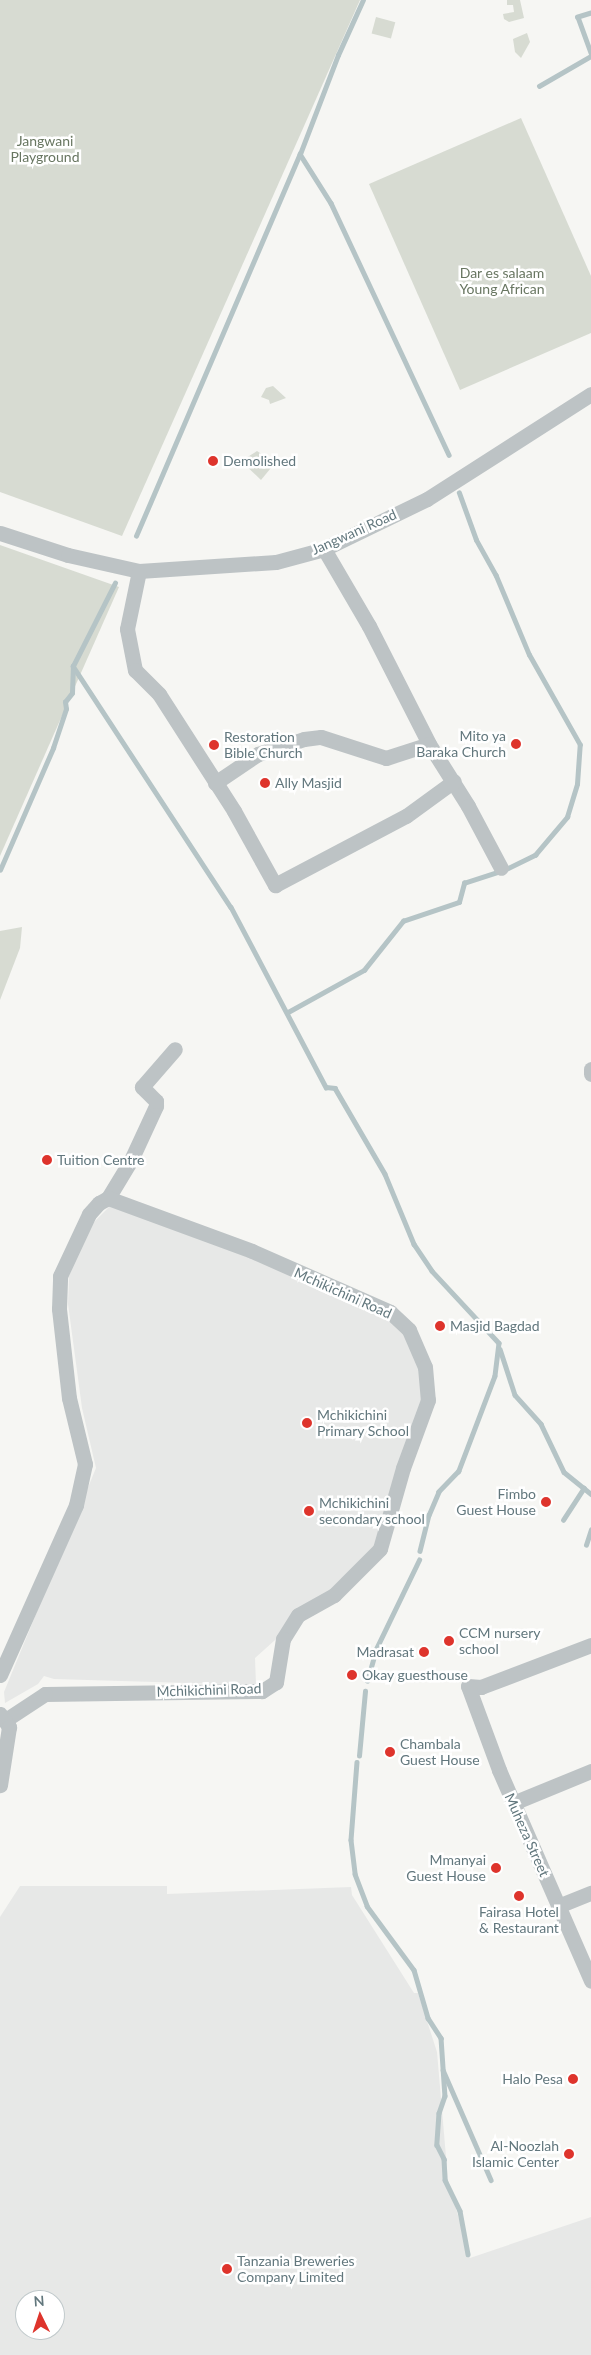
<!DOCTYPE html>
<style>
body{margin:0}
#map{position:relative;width:591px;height:2355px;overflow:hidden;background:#f6f6f3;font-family:Lato,sans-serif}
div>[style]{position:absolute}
.built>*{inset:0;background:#e7e8e7}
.green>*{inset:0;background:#d7dbd2;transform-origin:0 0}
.stream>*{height:4.5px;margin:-2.25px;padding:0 2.25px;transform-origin:2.25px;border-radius:2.25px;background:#b5c4c6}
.minor>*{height:15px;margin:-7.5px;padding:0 7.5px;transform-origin:7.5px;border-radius:7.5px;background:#bdc3c5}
.dots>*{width:14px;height:14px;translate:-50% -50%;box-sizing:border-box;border:2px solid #fff;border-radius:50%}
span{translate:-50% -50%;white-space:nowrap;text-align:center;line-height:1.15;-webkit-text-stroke:5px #fff;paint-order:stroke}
.park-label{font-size:14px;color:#687661}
.poi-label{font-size:14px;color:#62777d}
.left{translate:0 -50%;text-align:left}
.right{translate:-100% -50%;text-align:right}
.street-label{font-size:14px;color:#62777d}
.north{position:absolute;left:15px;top:2290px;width:50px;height:50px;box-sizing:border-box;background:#fff;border:1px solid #c0c9cb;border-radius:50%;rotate:356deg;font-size:14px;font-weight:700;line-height:20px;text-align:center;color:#62777d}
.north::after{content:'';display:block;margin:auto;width:18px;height:22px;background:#de342c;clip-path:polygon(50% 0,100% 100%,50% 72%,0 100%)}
</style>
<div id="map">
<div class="built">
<i style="clip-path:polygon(114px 1202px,401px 1320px,422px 1367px,422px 1397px,379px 1547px,255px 1658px,256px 1685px,54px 1679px,44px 1676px,38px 1684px,5px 1703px,4px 1692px,96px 1468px,82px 1408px,68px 1304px,69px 1276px,87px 1229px)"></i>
<i style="clip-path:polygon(evenodd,20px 1886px,167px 1886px,167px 1894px,351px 1887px,352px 1895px,414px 1993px,418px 1993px,437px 2052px,448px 2180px,470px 2258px,591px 2217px,591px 2355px,0 2355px,0 1917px,20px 1886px,25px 2300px,55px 2300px,55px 2330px,25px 2330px,25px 2300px)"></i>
</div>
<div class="green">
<i style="clip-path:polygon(0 0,360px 0,122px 536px,0 492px)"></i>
<i style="clip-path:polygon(507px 0,520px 0,524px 18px,509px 22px,504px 19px,503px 14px,514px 12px,513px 5px,507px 5px)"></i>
<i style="left:376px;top:17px;width:20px;height:17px;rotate:15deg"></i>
<i style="clip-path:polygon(527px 33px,530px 42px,521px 58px,515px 52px,513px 39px)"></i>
<i style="clip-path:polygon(521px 118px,591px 276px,591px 333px,460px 390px,369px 184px)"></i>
<i style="clip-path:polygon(273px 386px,286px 398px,270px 404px,269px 400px,261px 397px,266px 388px)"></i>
<i style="clip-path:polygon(257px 451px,275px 463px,261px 480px,241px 461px)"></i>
<i style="clip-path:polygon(0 545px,119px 587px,0 856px)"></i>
<i style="clip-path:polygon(22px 927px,20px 948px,0 1000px,0 931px)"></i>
</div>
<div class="stream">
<i style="left:591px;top:13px;width:14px;rotate:163deg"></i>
<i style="left:578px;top:17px;width:38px;rotate:70deg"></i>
<i style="left:539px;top:86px;width:60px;rotate:-30deg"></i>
<i style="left:300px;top:154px;width:58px;rotate:57.7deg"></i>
<i style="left:331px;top:203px;width:278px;rotate:64.9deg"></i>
<i style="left:136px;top:536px;width:416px;rotate:-66.8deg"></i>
<i style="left:300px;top:154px;width:106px;rotate:-69deg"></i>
<i style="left:338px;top:55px;width:60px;rotate:-65.6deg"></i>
<i style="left:73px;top:666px;width:288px;rotate:56.8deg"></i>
<i style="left:231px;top:907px;width:204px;rotate:62.2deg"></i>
<i style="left:326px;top:1087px;width:9px;rotate:6deg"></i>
<i style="left:335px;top:1088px;width:99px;rotate:59.8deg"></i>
<i style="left:385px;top:1174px;width:76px;rotate:67.5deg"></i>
<i style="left:414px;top:1244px;width:32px;rotate:56deg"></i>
<i style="left:432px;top:1271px;width:98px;rotate:47.1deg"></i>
<i style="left:499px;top:1343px;width:33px;rotate:97deg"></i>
<i style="left:495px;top:1376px;width:102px;rotate:110.8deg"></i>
<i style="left:459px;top:1471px;width:29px;rotate:134deg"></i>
<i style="left:439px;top:1492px;width:25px;rotate:113deg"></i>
<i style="left:429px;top:1515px;width:37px;rotate:104deg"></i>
<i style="left:0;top:870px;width:133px;rotate:-66.5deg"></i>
<i style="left:53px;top:748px;width:41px;rotate:-71.6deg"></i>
<i style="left:66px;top:709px;width:7px;rotate:-98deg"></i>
<i style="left:65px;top:702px;width:11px;rotate:-52deg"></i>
<i style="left:72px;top:693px;width:27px;rotate:-88deg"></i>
<i style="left:73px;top:666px;width:93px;rotate:-63.2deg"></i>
<i style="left:288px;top:1012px;width:87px;rotate:-28.9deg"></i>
<i style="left:364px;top:970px;width:63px;rotate:-51.5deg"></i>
<i style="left:403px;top:921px;width:59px;rotate:-18.7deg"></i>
<i style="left:459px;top:902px;width:20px;rotate:-75deg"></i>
<i style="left:464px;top:883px;width:40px;rotate:-18deg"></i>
<i style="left:502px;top:871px;width:37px;rotate:-26deg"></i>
<i style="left:535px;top:855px;width:50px;rotate:-49.9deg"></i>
<i style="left:567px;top:817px;width:34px;rotate:-73deg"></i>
<i style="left:577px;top:784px;width:39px;rotate:-86deg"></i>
<i style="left:580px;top:745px;width:103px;rotate:-119.5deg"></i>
<i style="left:529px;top:655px;width:86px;rotate:-112.7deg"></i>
<i style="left:496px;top:576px;width:41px;rotate:-119.1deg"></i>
<i style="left:476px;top:540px;width:50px;rotate:-109.9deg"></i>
<i style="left:500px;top:1349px;width:48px;rotate:71.9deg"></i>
<i style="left:515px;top:1395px;width:39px;rotate:48deg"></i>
<i style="left:541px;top:1424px;width:53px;rotate:64.4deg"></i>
<i style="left:564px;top:1472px;width:35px;rotate:39deg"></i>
<i style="left:563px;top:1520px;width:38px;rotate:-57deg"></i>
<i style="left:586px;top:1545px;width:16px;rotate:-72deg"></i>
<i style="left:367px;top:1681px;width:33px;rotate:-74deg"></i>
<i style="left:376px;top:1649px;width:99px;rotate:-64.2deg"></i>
<i style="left:359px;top:1756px;width:65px;rotate:-84.7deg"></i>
<i style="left:357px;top:1762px;width:78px;rotate:94.4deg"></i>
<i style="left:351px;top:1840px;width:34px;rotate:83deg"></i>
<i style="left:355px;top:1874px;width:34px;rotate:69deg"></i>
<i style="left:367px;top:1906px;width:79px;rotate:53.7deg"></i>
<i style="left:414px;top:1970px;width:50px;rotate:73.7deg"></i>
<i style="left:428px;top:2018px;width:24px;rotate:57deg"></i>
<i style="left:441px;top:2038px;width:58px;rotate:86.1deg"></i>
<i style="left:445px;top:2096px;width:18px;rotate:109deg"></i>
<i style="left:439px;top:2113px;width:32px;rotate:94deg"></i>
<i style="left:437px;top:2145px;width:16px;rotate:63deg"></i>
<i style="left:444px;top:2159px;width:21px;rotate:87deg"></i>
<i style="left:445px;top:2180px;width:34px;rotate:64deg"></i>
<i style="left:460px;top:2211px;width:44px;rotate:79.5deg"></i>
<i style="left:443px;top:2070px;width:120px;rotate:66.4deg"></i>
</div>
<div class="minor">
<i style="left:0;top:533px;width:71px;rotate:17.9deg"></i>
<i style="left:68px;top:555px;width:73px;rotate:12.7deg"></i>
<i style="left:139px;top:571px;width:137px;rotate:-3.8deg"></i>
<i style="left:276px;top:562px;width:50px;rotate:-15.2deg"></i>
<i style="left:324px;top:549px;width:114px;rotate:-25.9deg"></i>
<i style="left:427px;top:499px;width:195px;rotate:-32.6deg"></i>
<i style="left:324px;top:549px;width:89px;rotate:59.7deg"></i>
<i style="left:369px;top:626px;width:132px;rotate:63deg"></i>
<i style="left:429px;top:744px;width:73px;rotate:57.8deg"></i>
<i style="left:468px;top:806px;width:70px;rotate:62deg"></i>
<i style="left:139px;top:571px;width:59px;rotate:101.7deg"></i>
<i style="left:127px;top:629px;width:42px;rotate:79deg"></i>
<i style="left:135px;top:670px;width:34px;rotate:45deg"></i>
<i style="left:159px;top:694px;width:139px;rotate:57.3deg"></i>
<i style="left:234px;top:811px;width:85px;rotate:61deg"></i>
<i style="left:275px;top:885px;width:148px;rotate:-27.8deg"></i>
<i style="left:406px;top:816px;width:59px;rotate:-36.1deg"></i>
<i style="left:215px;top:783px;width:52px;rotate:-34deg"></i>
<i style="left:258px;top:754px;width:48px;rotate:-18.1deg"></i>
<i style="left:304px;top:739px;width:17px;rotate:-7deg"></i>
<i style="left:321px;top:737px;width:68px;rotate:17.9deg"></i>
<i style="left:386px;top:758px;width:45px;rotate:-18deg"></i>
<i style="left:591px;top:1069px;width:5px;rotate:90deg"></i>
<i style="left:108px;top:1198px;width:44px;rotate:-58.8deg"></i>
<i style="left:131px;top:1160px;width:60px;rotate:-65.2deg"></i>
<i style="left:156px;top:1106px;width:5px;rotate:-90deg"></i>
<i style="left:156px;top:1101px;width:20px;rotate:-135deg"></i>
<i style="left:142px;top:1087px;width:50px;rotate:-49deg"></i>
<i style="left:591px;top:1645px;width:118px;rotate:159.1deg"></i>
<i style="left:481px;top:1687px;width:13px;rotate:-176deg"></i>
<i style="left:468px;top:1686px;width:90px;rotate:69.7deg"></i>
<i style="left:499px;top:1770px;width:230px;rotate:66.4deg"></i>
<i style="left:0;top:1675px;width:186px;rotate:-65.9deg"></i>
<i style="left:76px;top:1505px;width:42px;rotate:-77.6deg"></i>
<i style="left:85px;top:1464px;width:68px;rotate:-103.6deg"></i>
<i style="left:69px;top:1398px;width:90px;rotate:-96.4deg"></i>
<i style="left:59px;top:1309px;width:33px;rotate:-88deg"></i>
<i style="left:60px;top:1276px;width:68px;rotate:-64.9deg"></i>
<i style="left:89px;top:1214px;width:15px;rotate:-48deg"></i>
<i style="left:99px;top:1203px;width:10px;rotate:-29deg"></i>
<i style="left:108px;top:1198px;width:153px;rotate:20.2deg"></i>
<i style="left:252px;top:1251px;width:151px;rotate:23.8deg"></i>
<i style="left:390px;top:1312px;width:26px;rotate:43deg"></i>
<i style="left:409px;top:1330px;width:40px;rotate:66.6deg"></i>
<i style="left:425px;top:1367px;width:33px;rotate:85deg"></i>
<i style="left:428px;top:1400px;width:72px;rotate:110.2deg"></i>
<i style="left:403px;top:1468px;width:84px;rotate:105.9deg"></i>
<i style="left:380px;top:1549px;width:65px;rotate:135deg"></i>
<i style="left:334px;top:1595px;width:41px;rotate:150.9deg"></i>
<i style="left:298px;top:1615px;width:28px;rotate:122deg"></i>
<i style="left:283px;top:1639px;width:44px;rotate:99.2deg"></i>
<i style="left:276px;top:1682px;width:17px;rotate:147deg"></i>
<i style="left:262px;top:1691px;width:217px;rotate:179.2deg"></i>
<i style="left:45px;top:1694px;width:45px;rotate:146.7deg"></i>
<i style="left:0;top:1714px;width:16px;rotate:55deg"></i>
<i style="left:9px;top:1727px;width:59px;rotate:98.8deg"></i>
<i style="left:513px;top:1803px;width:84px;rotate:-22.3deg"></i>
<i style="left:558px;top:1906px;width:35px;rotate:-22deg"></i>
</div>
<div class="dots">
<i style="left:213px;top:461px;background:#de342c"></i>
<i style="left:516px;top:744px;background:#de342c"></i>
<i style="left:214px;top:745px;background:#de342c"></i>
<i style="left:265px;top:783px;background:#de342c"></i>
<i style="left:47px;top:1160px;background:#de342c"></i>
<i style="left:440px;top:1326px;background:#de342c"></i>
<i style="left:307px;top:1423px;background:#de342c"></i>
<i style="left:546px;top:1502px;background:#de342c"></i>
<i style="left:309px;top:1511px;background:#de342c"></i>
<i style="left:449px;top:1641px;background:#de342c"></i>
<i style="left:424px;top:1652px;background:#de342c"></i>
<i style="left:352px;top:1675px;background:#de342c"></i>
<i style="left:390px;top:1752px;background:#de342c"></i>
<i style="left:496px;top:1868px;background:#de342c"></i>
<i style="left:519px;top:1896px;background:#de342c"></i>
<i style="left:573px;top:2079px;background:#de342c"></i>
<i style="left:569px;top:2154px;background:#de342c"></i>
<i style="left:227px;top:2269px;background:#de342c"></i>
</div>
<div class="park-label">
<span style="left:45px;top:149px">Jangwani<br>Playground</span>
<span style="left:502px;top:281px">Dar es salaam<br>Young African</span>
</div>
<div class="poi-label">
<span class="left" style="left:223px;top:461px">Demolished</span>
<span class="right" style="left:506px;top:744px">Mito ya<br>Baraka Church</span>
<span class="left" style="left:224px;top:745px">Restoration<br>Bible Church</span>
<span class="left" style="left:275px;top:783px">Ally Masjid</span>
<span class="left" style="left:57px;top:1160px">Tuition Centre</span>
<span class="left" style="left:450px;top:1326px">Masjid Bagdad</span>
<span class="left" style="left:317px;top:1423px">Mchikichini<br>Primary School</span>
<span class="right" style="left:536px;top:1502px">Fimbo<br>Guest House</span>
<span class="left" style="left:319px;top:1511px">Mchikichini<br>secondary school</span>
<span class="left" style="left:459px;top:1641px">CCM nursery<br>school</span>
<span class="right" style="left:414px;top:1652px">Madrasat</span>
<span class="left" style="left:362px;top:1675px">Okay guesthouse</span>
<span class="left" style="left:400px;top:1752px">Chambala<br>Guest House</span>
<span class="right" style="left:486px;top:1868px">Mmanyai<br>Guest House</span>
<span style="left:519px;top:1920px">Fairasa Hotel<br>&amp; Restaurant</span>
<span class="right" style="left:563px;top:2079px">Halo Pesa</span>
<span class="right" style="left:559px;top:2154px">Al-Noozlah<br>Islamic Center</span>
<span class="left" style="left:237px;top:2269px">Tanzania Breweries<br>Company Limited</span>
</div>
<div class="street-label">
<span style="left:354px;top:532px;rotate:-24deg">Jangwani Road</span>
<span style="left:343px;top:1293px;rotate:24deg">Mchikichini Road</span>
<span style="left:209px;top:1690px;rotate:-2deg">Mchikichini Road</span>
<span style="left:527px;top:1835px;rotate:66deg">Muheza Street</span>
</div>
<div class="north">N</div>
</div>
